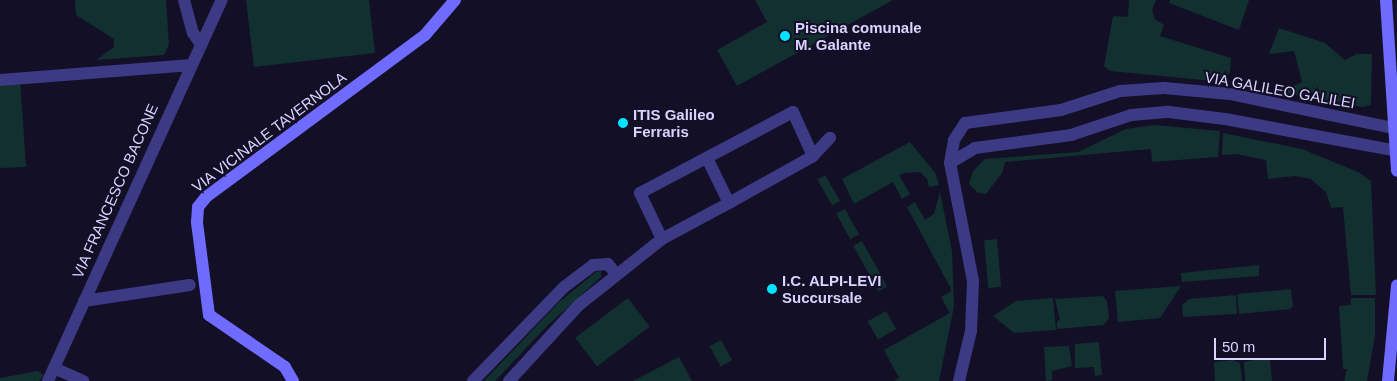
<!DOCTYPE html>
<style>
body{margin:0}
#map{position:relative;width:1397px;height:381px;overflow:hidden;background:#130f26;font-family:Arial,sans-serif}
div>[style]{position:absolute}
.green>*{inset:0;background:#12302f;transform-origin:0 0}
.street>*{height:12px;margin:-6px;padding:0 6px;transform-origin:6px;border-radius:6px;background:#3d3a85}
.secondary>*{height:12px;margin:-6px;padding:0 6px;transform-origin:6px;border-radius:6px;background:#6f6bff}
.dots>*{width:14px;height:14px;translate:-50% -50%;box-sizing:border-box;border:2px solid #130f26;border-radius:50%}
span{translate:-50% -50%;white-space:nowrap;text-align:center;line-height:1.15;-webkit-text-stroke:4px #130f26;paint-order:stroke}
.poi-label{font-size:15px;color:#d9d4ff;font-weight:700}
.left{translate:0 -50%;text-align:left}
.street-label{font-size:15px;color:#d9d4ff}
.scale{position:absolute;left:1214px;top:338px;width:112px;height:22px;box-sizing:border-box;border:2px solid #d9d4ff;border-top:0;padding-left:6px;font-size:15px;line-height:18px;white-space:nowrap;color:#d9d4ff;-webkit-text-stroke:4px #130f26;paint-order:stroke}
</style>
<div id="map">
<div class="green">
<i style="clip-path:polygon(75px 0,166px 0,169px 44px,164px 55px,96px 60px,114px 47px,114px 39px,76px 15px)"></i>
<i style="clip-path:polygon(246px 0,369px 0,375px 53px,254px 67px)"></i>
<i style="clip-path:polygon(755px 0,893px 0,737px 86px,717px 50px,767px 22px)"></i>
<i style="clip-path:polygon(1129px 0,1156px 0,1152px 10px,1155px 19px,1164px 25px,1160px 36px,1231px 58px,1230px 72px,1223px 82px,1110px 71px,1104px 66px,1113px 16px,1128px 17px)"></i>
<i style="clip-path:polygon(1170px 0,1249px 0,1239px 30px,1169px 3px)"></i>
<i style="clip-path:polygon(1279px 28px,1325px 43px,1345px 60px,1357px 54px,1372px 54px,1371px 105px,1363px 107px,1280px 92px,1302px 82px,1294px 51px,1269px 54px)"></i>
<i style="clip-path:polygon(20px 78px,26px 167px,0 168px,0 80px)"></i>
<i style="clip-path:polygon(1154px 125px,1220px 131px,1218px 157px,1152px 162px,1151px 149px,1005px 162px,1002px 173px,986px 194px,978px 193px,969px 184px,973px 171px,985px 159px,1078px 152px,1126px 129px)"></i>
<i style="clip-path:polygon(1223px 133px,1302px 149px,1358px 172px,1371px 181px,1376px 295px,1351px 295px,1343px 207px,1331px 208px,1326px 192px,1311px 179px,1295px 176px,1268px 179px,1266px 160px,1236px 154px,1222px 155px)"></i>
<i style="clip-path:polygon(910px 142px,936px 174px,939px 185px,929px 187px,927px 179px,920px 172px,904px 173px,899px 175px,910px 194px,902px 199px,893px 182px,854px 204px,842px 179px)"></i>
<i style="left:825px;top:175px;width:30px;height:9px;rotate:60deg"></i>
<i style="clip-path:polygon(940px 192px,952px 251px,954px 306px,939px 381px,894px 381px,899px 378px,884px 350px,950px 313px,941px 297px,951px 291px,950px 287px,907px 207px,915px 202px,925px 220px,934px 214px)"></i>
<i style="left:845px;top:209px;width:29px;height:10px;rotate:61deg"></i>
<i style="left:997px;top:239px;width:48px;height:13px;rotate:85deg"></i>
<i style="left:862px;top:241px;width:52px;height:10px;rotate:61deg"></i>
<i style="clip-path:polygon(1259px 265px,1259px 276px,1182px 282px,1181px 273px)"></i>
<i style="clip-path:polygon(601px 271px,601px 277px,547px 326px,495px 381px,484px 381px,558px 303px,596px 272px)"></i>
<i style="clip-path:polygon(1181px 286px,1160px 318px,1118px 322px,1115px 291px)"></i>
<i style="clip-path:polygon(1291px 289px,1293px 306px,1290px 309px,1239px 314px,1237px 294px)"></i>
<i style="clip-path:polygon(1236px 295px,1237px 314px,1183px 317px,1182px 305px,1189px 299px)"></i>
<i style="clip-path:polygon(1103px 296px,1107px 301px,1109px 318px,1104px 325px,1057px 329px,1057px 321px,1060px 320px,1055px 299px)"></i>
<i style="left:628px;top:298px;width:36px;height:66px;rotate:53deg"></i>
<i style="clip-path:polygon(1053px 298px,1056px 330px,1014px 333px,993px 316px,1016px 301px)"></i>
<i style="clip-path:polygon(1351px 298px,1375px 298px,1375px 336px,1367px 381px,1344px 381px,1347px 369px,1343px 369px,1339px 306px,1351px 305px)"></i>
<i style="left:886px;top:311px;width:21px;height:21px;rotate:61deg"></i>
<i style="left:721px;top:340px;width:23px;height:13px;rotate:61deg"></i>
<i style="clip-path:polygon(1099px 342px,1102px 375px,1095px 376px,1094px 367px,1075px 368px,1075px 344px)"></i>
<i style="clip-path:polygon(1069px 346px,1072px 366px,1052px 371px,1052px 380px,1046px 381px,1044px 347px)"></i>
<i style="clip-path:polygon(679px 357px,692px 381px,633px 381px)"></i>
<i style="clip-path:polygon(1258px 359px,1270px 360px,1272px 381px,1245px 381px,1244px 362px)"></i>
<i style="clip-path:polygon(1233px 360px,1240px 363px,1242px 381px,1215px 381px,1214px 362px)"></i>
<i style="clip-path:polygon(38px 371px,44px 375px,39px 381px,0 381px,0 378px)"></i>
</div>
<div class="street">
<i style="left:184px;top:0;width:34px;rotate:75deg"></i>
<i style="left:193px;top:33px;width:12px;rotate:55deg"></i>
<i style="left:0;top:80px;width:192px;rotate:-4.5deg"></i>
<i style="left:950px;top:163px;width:29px;rotate:-31deg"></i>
<i style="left:975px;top:148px;width:97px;rotate:-7.7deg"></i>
<i style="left:1071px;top:135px;width:63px;rotate:-18.4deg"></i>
<i style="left:1131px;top:115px;width:38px;rotate:-5deg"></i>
<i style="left:1169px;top:112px;width:56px;rotate:7.1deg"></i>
<i style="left:1225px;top:119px;width:175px;rotate:10.5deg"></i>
<i style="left:729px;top:203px;width:96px;rotate:-29.2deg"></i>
<i style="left:813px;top:156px;width:25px;rotate:-47deg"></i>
<i style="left:662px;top:239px;width:76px;rotate:-28.2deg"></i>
<i style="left:729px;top:203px;width:50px;rotate:-116.1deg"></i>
<i style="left:84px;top:301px;width:107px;rotate:-8.6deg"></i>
<i style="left:54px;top:368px;width:32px;rotate:24deg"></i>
<i style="left:48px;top:381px;width:419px;rotate:-65.5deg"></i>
<i style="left:473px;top:381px;width:131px;rotate:-45.9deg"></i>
<i style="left:564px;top:287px;width:36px;rotate:-37deg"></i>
<i style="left:593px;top:265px;width:15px;rotate:-4deg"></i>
<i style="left:608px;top:264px;width:13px;rotate:51deg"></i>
<i style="left:509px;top:381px;width:103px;rotate:-47.4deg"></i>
<i style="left:579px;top:305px;width:106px;rotate:-38.5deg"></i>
<i style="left:662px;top:239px;width:51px;rotate:-115.6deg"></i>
<i style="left:640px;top:193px;width:173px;rotate:-27.9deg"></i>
<i style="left:793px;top:112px;width:48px;rotate:65.6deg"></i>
<i style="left:959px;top:381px;width:51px;rotate:-76.5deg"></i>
<i style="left:971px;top:331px;width:50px;rotate:-87.7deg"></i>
<i style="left:973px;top:281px;width:120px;rotate:-101deg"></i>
<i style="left:950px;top:163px;width:23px;rotate:-80deg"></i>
<i style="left:954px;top:140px;width:20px;rotate:-57deg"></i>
<i style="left:965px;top:123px;width:97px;rotate:-7.7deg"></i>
<i style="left:1061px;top:110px;width:62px;rotate:-17.9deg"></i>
<i style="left:1120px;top:91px;width:44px;rotate:-3.9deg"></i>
<i style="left:1164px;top:88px;width:66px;rotate:5.2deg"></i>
<i style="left:1230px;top:94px;width:171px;rotate:11.8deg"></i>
</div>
<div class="secondary">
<i style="left:1386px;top:0;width:171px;rotate:86.3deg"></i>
<i style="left:293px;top:381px;width:16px;rotate:-120deg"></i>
<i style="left:285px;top:367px;width:92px;rotate:-145.6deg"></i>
<i style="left:209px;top:315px;width:94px;rotate:-97.4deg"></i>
<i style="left:197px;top:222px;width:15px;rotate:-86deg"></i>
<i style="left:198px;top:207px;width:13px;rotate:-51deg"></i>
<i style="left:206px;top:197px;width:272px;rotate:-36.5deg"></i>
<i style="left:425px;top:35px;width:46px;rotate:-49.4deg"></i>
<i style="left:1388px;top:381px;width:96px;rotate:-84.6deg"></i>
</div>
<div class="dots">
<i style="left:785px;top:36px;background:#00e5ff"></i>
<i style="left:623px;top:123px;background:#00e5ff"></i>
<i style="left:772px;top:289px;background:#00e5ff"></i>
</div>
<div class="poi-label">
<span class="left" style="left:795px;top:36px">Piscina comunale<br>M. Galante</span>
<span class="left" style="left:633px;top:123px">ITIS Galileo<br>Ferraris</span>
<span class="left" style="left:782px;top:289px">I.C. ALPI-LEVI<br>Succursale</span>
</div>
<div class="street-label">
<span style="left:1280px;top:90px;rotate:10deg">VIA GALILEO GALILEI</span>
<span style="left:269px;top:132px;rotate:-37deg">VIA VICINALE TAVERNOLA</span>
<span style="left:115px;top:191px;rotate:-66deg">VIA FRANCESCO BACONE</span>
</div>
<div class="scale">50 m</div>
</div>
